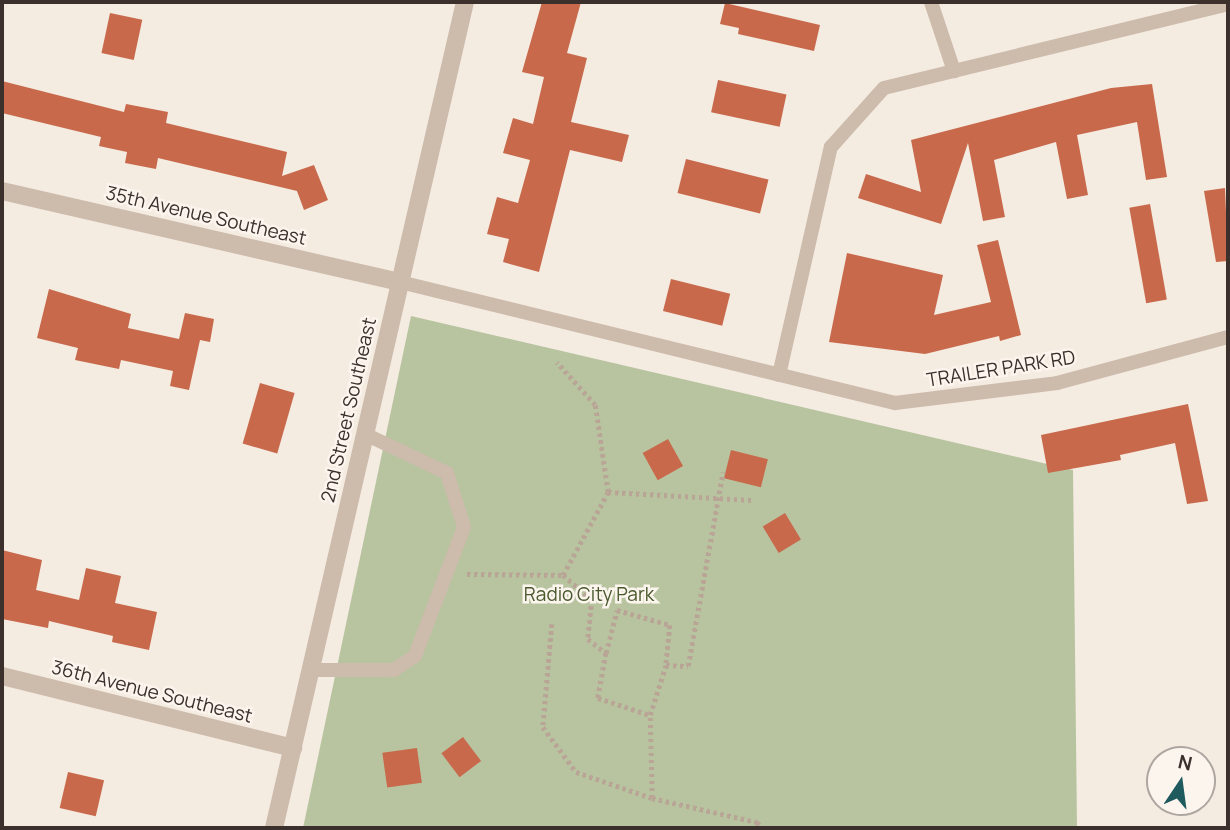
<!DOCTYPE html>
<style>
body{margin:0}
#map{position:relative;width:1230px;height:830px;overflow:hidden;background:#f4ebe1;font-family:Manrope,sans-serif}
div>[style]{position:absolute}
.green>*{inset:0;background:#b8c4a0}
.building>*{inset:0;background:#c8694b;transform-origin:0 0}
.path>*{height:4.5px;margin-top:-2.25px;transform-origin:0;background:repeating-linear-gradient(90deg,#b9a596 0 3.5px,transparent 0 7px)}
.service>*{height:14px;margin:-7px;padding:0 7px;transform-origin:7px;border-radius:7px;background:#cdbbac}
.minor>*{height:18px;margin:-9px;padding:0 9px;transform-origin:9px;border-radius:9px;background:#cdbbac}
span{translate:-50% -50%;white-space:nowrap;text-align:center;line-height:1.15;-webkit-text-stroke:5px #fbf5ee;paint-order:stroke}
.street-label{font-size:19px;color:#3b302b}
.park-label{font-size:19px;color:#4a5a2e}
.frame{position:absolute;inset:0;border:4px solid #3b302b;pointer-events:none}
.north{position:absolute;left:1146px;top:746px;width:70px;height:70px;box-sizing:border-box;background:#fbf5ee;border:2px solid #aea6a0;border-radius:50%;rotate:13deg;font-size:19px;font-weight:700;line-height:28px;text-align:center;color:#3b302b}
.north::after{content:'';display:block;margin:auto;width:24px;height:32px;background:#1f5a5e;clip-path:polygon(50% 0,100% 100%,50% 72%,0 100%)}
</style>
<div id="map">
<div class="green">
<i style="clip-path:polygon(411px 316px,1073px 470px,1077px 828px,303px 828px)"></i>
</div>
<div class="building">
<i style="clip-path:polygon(542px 2px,581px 2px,567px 53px,587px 58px,571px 122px,629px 135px,622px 162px,570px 150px,539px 272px,503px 262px,509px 239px,487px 234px,497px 197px,518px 203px,530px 160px,503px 153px,513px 118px,533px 124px,544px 77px,522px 72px)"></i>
<i style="clip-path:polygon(725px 3px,820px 25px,814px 51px,738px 34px,739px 28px,720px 24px)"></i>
<i style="left:110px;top:13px;width:33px;height:41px;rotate:12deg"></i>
<i style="left:718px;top:80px;width:70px;height:33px;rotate:12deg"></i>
<i style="clip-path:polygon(2px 81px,124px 112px,126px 104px,168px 112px,166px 123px,287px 152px,282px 176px,314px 165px,328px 200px,304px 210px,297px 191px,158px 158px,156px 169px,125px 163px,127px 152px,99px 146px,101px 137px,2px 113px)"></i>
<i style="clip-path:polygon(1152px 84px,1167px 177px,1146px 180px,1137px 122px,1077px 135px,1088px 195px,1067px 199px,1056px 142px,994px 160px,1005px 217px,983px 221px,968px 143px,941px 224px,858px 198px,866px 174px,921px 192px,911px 140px,1111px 88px)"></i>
<i style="left:686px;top:159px;width:85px;height:35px;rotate:14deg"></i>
<i style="clip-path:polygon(1225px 188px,1228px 261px,1216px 262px,1204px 191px)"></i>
<i style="left:1150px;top:204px;width:97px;height:21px;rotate:80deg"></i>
<i style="clip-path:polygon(998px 240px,1021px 335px,1000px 341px,999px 336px,925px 354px,829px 342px,847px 253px,943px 275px,934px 315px,991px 302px,977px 245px)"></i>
<i style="left:671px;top:279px;width:61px;height:33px;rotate:14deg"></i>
<i style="clip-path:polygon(49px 289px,131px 314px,128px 328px,179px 339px,185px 313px,214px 319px,210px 342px,200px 340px,189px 390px,170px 386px,173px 371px,121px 360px,119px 369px,75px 360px,78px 348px,37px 338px)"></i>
<i style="left:260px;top:383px;width:36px;height:63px;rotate:16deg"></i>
<i style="clip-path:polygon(1188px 404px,1208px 501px,1187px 504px,1175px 443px,1120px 455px,1121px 460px,1048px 473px,1041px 435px)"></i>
<i style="left:668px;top:439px;width:31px;height:29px;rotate:61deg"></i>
<i style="left:731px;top:450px;width:38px;height:29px;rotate:14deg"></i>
<i style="left:785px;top:513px;width:31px;height:26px;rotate:59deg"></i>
<i style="clip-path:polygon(2px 550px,42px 560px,36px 590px,79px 600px,86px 568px,121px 576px,115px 603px,157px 612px,149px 650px,112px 642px,113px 636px,49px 621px,48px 628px,2px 619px)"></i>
<i style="left:463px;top:737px;width:30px;height:27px;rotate:53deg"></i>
<i style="left:417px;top:748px;width:35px;height:35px;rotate:82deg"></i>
<i style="left:68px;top:772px;width:37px;height:37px;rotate:13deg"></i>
</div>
<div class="path">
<i style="left:608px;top:492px;width:144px;rotate:3.2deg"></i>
<i style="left:467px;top:574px;width:96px;rotate:0.6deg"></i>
<i style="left:563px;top:575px;width:94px;rotate:-61.5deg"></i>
<i style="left:608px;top:492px;width:88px;rotate:-98.5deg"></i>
<i style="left:595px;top:405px;width:57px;rotate:-132.1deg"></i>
<i style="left:563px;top:575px;width:38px;rotate:40deg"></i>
<i style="left:592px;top:599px;width:40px;rotate:95.7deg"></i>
<i style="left:588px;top:639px;width:23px;rotate:38deg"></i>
<i style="left:606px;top:653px;width:44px;rotate:-75.7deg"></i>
<i style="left:617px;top:610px;width:55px;rotate:15.8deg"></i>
<i style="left:670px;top:625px;width:40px;rotate:95.7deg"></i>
<i style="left:666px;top:665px;width:22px;rotate:3deg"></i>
<i style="left:688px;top:666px;width:197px;rotate:-79.8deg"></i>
<i style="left:552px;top:624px;width:103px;rotate:95deg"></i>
<i style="left:543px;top:727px;width:56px;rotate:53.7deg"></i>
<i style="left:576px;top:772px;width:80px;rotate:18.9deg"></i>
<i style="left:652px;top:798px;width:83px;rotate:-91.4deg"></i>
<i style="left:606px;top:653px;width:46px;rotate:100.1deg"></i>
<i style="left:598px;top:698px;width:55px;rotate:18.1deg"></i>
<i style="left:650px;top:715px;width:52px;rotate:-72.3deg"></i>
<i style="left:652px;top:798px;width:108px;rotate:12.9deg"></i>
<i style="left:757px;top:822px;width:8px;rotate:50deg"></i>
</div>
<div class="service">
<i style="left:931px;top:2px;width:73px;rotate:71.6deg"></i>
<i style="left:400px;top:282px;width:510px;rotate:13.74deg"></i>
<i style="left:895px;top:403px;width:163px;rotate:-7deg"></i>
<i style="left:1057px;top:383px;width:177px;rotate:-15.1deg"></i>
<i style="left:779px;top:375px;width:234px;rotate:-77.2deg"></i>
<i style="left:831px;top:147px;width:79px;rotate:-48.1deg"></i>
<i style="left:884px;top:88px;width:354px;rotate:-13.7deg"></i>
<i style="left:311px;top:670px;width:83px"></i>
<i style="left:394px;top:670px;width:25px;rotate:-34deg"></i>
<i style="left:415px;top:656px;width:138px;rotate:-69.2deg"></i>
<i style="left:464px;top:527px;width:57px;rotate:-107.5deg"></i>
<i style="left:447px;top:473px;width:91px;rotate:-154.6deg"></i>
</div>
<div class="minor">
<i style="left:2px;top:191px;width:408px;rotate:12.9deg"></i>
<i style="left:2px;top:676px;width:300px;rotate:13.9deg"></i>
<i style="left:274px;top:828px;width:848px;rotate:-76.98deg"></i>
</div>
<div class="street-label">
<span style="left:206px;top:216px;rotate:13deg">35th Avenue Southeast</span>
<span style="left:1001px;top:369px;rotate:-9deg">TRAILER PARK RD</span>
<span style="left:349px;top:410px;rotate:-77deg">2nd Street Southeast</span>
<span style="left:152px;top:692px;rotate:14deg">36th Avenue Southeast</span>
</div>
<div class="park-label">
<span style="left:589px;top:595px">Radio City Park</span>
</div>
<div class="frame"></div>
<div class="north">N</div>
</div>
